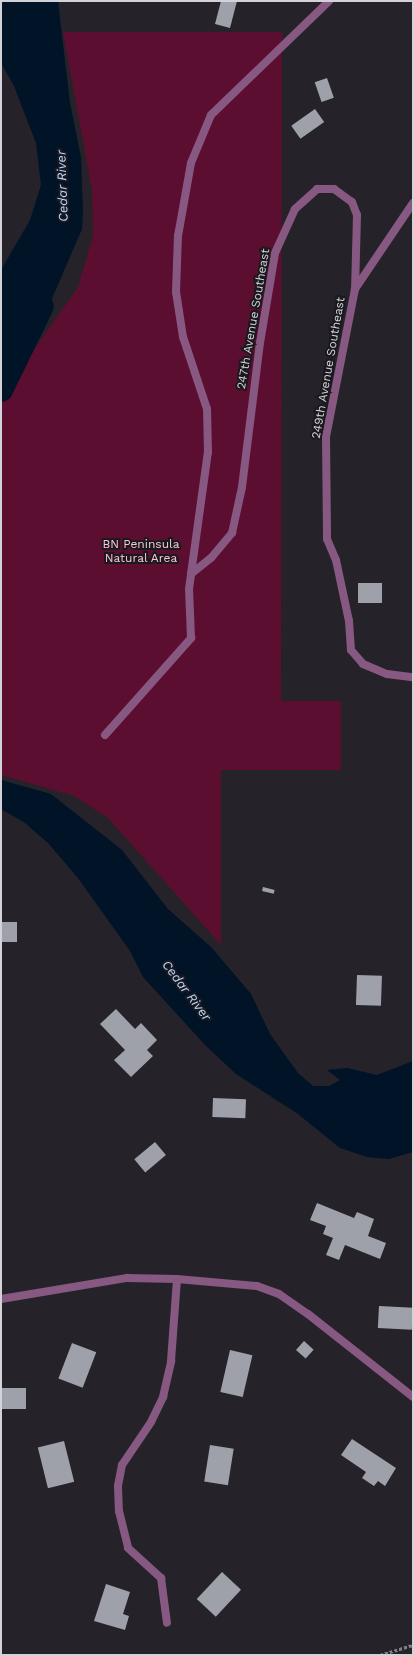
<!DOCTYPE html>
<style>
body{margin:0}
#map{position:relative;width:414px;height:1656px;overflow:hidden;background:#252229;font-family:"Work Sans",sans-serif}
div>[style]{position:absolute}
.green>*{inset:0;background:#5c0e30}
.water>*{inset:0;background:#001327}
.river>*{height:24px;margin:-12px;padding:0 12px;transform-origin:12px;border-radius:12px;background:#001327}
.building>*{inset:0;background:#9fa1aa;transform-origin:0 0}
.path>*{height:2.5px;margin-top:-1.25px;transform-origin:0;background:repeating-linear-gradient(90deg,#817f84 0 3px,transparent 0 5px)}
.service>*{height:8px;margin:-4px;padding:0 4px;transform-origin:4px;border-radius:4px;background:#875881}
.minor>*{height:8px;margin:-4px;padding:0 4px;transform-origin:4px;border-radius:4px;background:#875881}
span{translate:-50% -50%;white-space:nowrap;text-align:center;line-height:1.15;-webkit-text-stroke:4px #1b1920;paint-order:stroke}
.street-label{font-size:12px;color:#d3d2d6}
.park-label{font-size:12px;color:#fac5d4}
.water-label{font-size:13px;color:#b4d9fc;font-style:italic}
.frame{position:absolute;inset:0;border:2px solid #d3d2d6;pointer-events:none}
</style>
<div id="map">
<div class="green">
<i style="clip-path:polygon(63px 32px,282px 32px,281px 701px,341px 701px,341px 770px,221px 770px,221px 945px,108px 818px,74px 796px,1px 775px,1px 403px,9px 385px,78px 287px,93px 235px,92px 190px)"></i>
</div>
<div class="water">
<i style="clip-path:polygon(1px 1px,58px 1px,70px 103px,81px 157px,83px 211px,82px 229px,51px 301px,29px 335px,14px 348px,1px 367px,1px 270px,30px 220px,41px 185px,36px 143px,14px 86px,1px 63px)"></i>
<i style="clip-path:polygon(1px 780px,51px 794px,122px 850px,168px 909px,212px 948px,251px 994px,270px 1034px,298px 1073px,313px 1086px,329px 1086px,340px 1080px,327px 1070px,347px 1068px,377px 1075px,413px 1061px,413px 1152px,389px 1159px,367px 1157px,340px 1148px,298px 1114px,236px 1074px,206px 1046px,143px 977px,130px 951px,78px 878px,48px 843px,25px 823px,1px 809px)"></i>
</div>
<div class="river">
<i style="left:1px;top:390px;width:93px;rotate:-64deg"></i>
</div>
<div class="building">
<i style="clip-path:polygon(221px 1px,237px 1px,230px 28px,215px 24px)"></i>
<i style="left:327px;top:78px;width:21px;height:13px;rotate:71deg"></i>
<i style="left:315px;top:109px;width:16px;height:29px;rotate:55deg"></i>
<i style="left:358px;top:583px;width:24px;height:20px"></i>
<i style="left:263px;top:887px;width:12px;height:4px;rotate:14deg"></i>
<i style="left:1px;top:922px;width:16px;height:20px"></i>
<i style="left:357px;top:975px;width:25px;height:30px;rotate:2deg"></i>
<i style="clip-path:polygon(116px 1009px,135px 1029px,141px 1023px,157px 1040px,147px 1050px,153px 1056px,131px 1077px,114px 1060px,125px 1050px,100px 1024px)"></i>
<i style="left:213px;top:1098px;width:33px;height:19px;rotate:2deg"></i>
<i style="left:155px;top:1142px;width:17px;height:27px;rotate:50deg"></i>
<i style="clip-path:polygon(317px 1203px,354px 1218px,357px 1212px,374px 1219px,368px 1236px,386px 1243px,380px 1259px,345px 1245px,339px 1260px,326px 1255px,333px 1238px,323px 1234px,326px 1226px,310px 1220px)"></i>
<i style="left:379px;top:1306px;width:34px;height:22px;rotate:3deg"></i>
<i style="left:304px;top:1341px;width:13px;height:12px;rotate:42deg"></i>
<i style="left:72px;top:1343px;width:26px;height:38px;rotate:21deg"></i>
<i style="left:230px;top:1350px;width:23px;height:43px;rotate:13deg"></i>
<i style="left:1px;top:1388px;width:25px;height:21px"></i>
<i style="clip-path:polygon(352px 1439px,396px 1468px,385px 1486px,378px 1481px,374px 1486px,362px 1478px,366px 1472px,341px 1455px)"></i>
<i style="left:64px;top:1441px;width:42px;height:27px;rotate:76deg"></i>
<i style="left:210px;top:1445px;width:24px;height:37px;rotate:9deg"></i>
<i style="left:222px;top:1572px;width:26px;height:37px;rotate:43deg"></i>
<i style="clip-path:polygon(106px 1584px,130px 1592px,123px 1614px,129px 1616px,125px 1630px,94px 1621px)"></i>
</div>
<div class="path">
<i style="left:380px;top:1655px;width:34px;rotate:-17deg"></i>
</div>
<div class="service">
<i style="left:105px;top:735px;width:130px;rotate:-48.4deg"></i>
<i style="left:191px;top:638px;width:49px;rotate:-92.3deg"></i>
<i style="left:189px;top:589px;width:15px;rotate:-82deg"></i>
<i style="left:122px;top:1465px;width:21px;rotate:101deg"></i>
<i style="left:118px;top:1486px;width:25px;rotate:88deg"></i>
<i style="left:119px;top:1511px;width:38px;rotate:76deg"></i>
<i style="left:128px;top:1548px;width:45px;rotate:42.3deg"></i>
<i style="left:161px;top:1578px;width:45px;rotate:82.4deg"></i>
</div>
<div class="minor">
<i style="left:413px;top:203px;width:104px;rotate:124deg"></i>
<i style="left:355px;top:289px;width:151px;rotate:101.1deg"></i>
<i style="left:326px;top:437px;width:102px;rotate:89.4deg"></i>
<i style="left:327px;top:539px;width:23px;rotate:67deg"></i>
<i style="left:336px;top:560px;width:62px;rotate:78deg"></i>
<i style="left:349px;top:621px;width:29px;rotate:86deg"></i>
<i style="left:351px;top:650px;width:18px;rotate:49deg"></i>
<i style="left:363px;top:664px;width:26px;rotate:23deg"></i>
<i style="left:387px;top:674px;width:26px;rotate:7deg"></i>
<i style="left:191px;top:574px;width:123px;rotate:-82.1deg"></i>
<i style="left:208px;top:452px;width:43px;rotate:-91.3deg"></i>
<i style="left:207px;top:409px;width:76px;rotate:-108.4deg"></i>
<i style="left:183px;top:337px;width:46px;rotate:-98.8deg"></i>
<i style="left:176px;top:292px;width:56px;rotate:-88deg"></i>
<i style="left:178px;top:236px;width:74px;rotate:-79.9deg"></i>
<i style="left:191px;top:163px;width:52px;rotate:-67.4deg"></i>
<i style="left:211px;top:115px;width:164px;rotate:-44deg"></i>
<i style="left:191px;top:574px;width:26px;rotate:-39deg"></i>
<i style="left:211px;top:558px;width:33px;rotate:-50deg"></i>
<i style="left:232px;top:533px;width:47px;rotate:-77.7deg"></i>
<i style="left:242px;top:487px;width:145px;rotate:-82.9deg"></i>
<i style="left:260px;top:343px;width:91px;rotate:-80.5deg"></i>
<i style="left:275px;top:253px;width:48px;rotate:-65.6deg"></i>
<i style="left:295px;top:209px;width:30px;rotate:-42deg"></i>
<i style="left:317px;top:189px;width:17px"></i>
<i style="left:334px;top:189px;width:22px;rotate:36deg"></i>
<i style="left:352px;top:202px;width:14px;rotate:69deg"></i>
<i style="left:357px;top:215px;width:74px;rotate:91.5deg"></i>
<i style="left:1px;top:1299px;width:128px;rotate:-9.5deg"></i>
<i style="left:127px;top:1278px;width:50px;rotate:1.1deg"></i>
<i style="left:177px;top:1279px;width:80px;rotate:5deg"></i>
<i style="left:257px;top:1286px;width:23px;rotate:20deg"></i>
<i style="left:279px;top:1294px;width:35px;rotate:35deg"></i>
<i style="left:308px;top:1314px;width:134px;rotate:38.3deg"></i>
<i style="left:122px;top:1465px;width:52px;rotate:-56deg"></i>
<i style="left:151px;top:1422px;width:28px;rotate:-64deg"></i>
<i style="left:163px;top:1397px;width:37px;rotate:-77deg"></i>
<i style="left:171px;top:1361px;width:82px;rotate:-85.8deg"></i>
</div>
<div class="street-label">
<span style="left:254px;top:319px;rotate:-80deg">247th Avenue Southeast</span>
<span style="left:329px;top:368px;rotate:-80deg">249th Avenue Southeast</span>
</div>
<div class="park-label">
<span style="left:141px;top:552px">BN Peninsula<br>Natural Area</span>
</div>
<div class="water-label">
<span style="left:63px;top:186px;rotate:-92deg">Cedar River</span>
<span style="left:186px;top:991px;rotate:53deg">Cedar River</span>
</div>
<div class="frame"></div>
</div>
